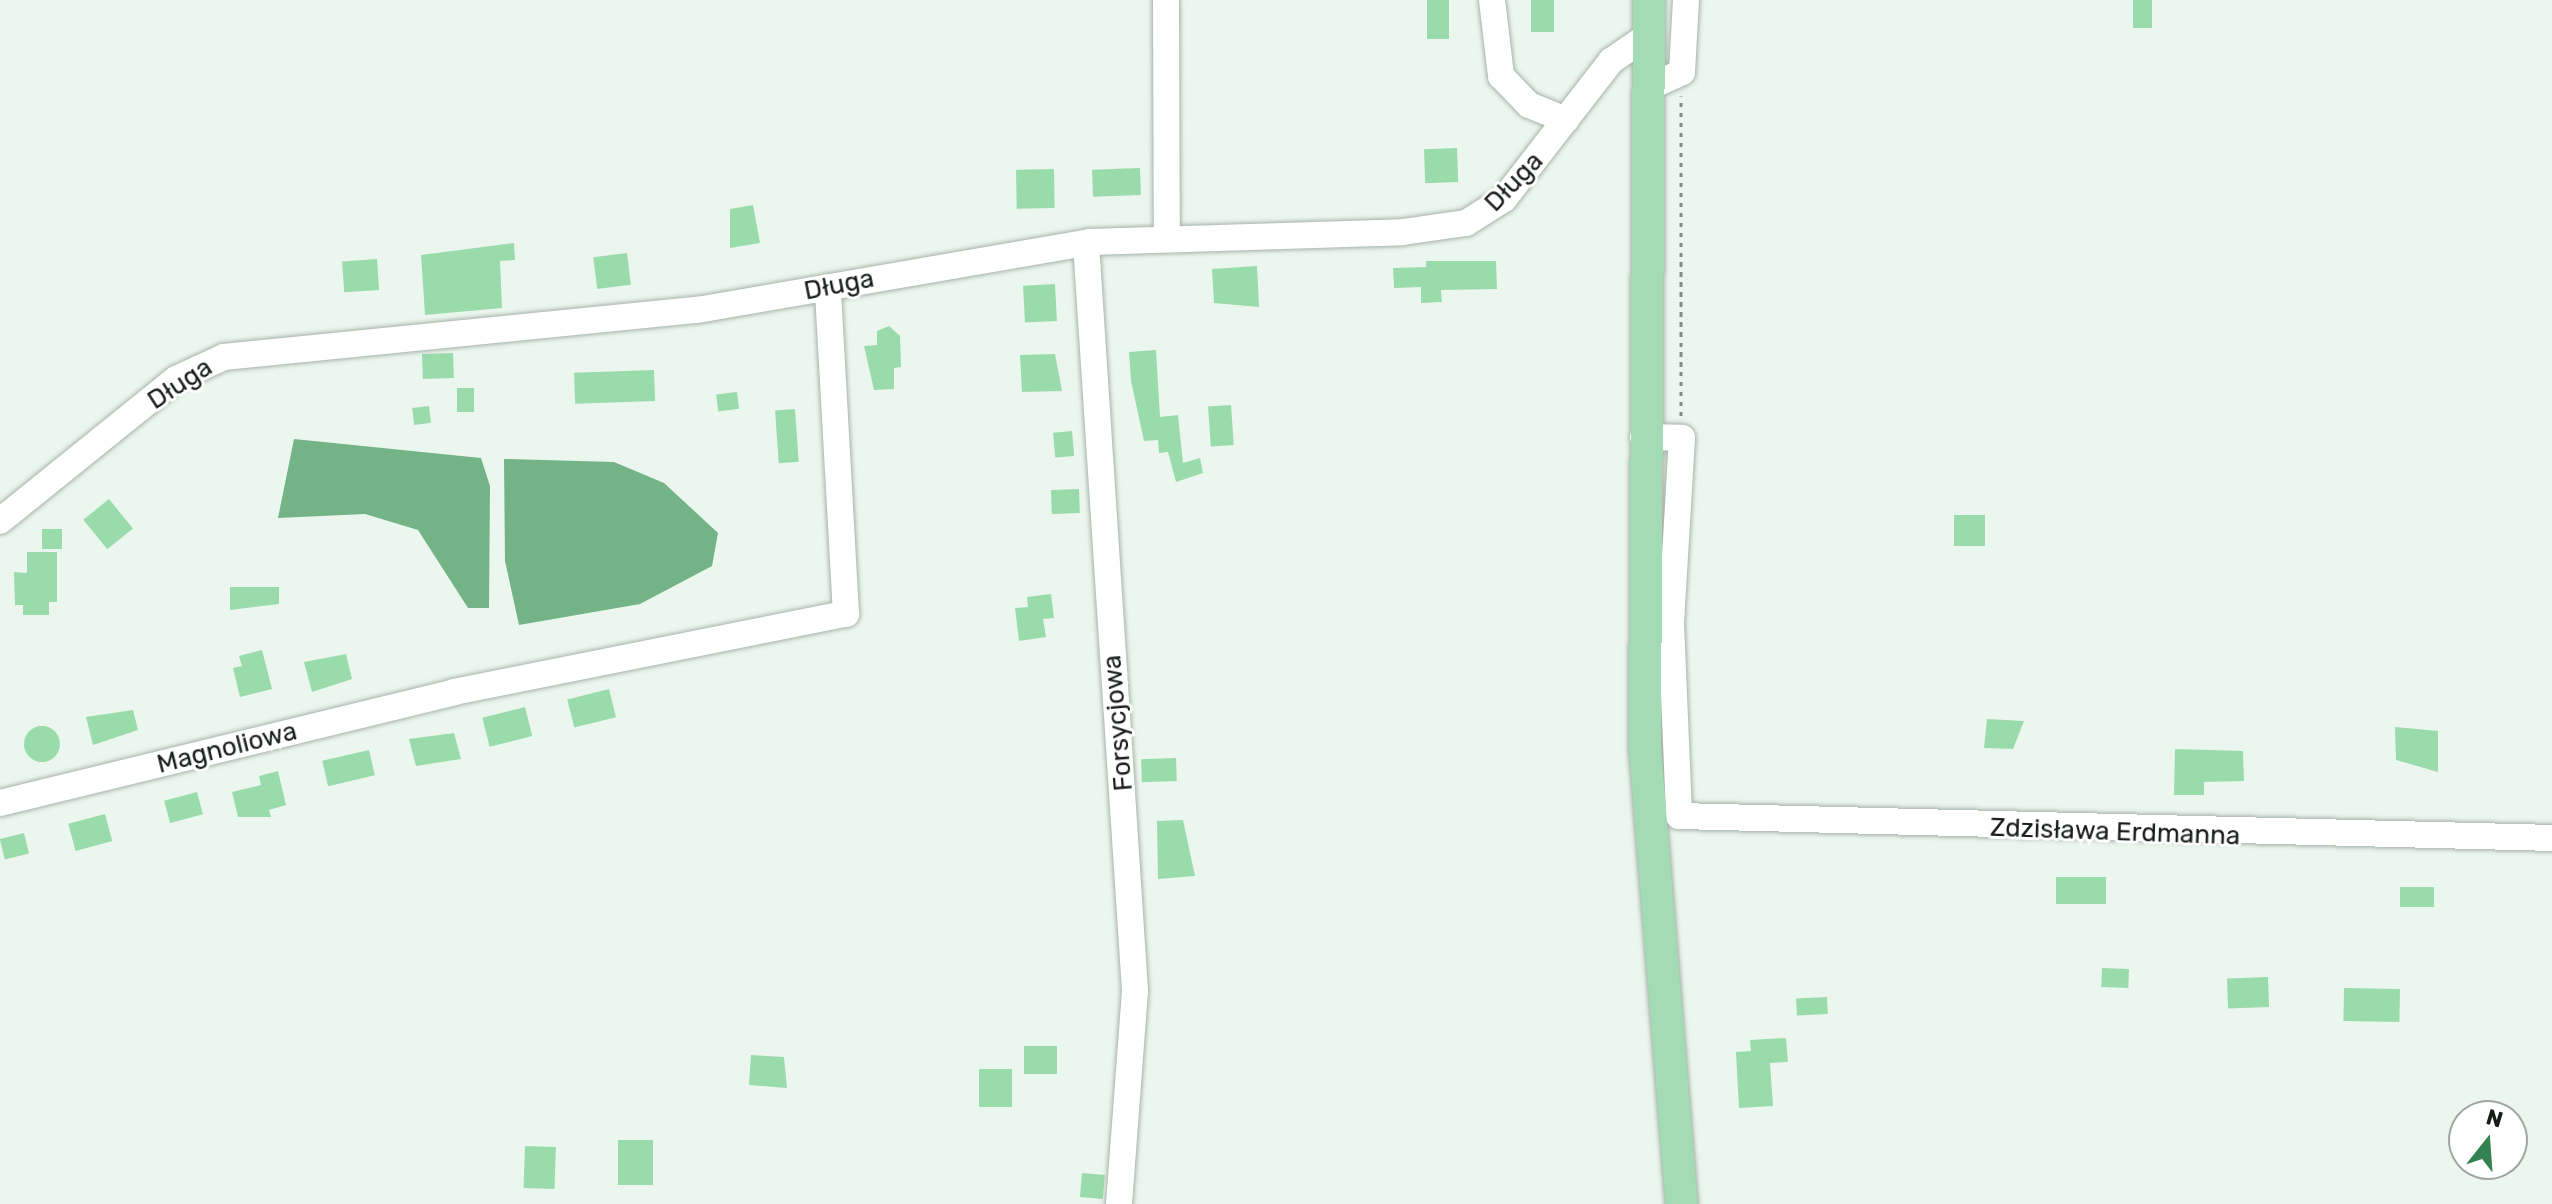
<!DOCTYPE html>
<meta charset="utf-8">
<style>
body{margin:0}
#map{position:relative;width:2552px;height:1204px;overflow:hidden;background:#ebf7ee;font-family:Rubik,sans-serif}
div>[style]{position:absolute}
.water>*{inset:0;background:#73b386}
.building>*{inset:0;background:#9adbac;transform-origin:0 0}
.round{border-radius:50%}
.path>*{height:3px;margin-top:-1.5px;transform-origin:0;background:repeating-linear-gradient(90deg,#828b84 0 4px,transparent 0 10px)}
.roads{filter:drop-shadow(0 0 2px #a7b3aa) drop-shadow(0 0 2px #a7b3aa)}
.minor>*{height:26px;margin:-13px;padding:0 13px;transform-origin:13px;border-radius:13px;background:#fff}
.major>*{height:32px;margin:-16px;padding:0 16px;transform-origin:16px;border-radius:16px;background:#a3dbb5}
span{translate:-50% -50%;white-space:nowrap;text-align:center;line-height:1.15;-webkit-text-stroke:6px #fff;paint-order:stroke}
.street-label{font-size:26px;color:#181d19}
.north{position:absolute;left:2448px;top:1100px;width:80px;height:80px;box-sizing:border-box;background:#fff;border:2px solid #a3a5a3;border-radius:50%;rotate:17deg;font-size:22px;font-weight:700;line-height:32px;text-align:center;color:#181d19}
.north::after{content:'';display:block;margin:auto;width:28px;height:36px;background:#358251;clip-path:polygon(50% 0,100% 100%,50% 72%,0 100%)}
</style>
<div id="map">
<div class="water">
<i style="clip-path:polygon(294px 439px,481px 458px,490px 486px,489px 608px,468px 608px,418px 530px,365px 514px,278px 518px)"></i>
<i style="clip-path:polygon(504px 459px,614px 462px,664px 483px,718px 533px,712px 566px,640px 604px,519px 625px,505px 561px)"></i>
</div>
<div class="building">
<i style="left:1427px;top:0;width:22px;height:39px"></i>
<i style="left:1531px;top:0;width:23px;height:32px"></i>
<i style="left:2133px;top:0;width:19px;height:28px"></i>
<i style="left:1457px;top:148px;width:34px;height:33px;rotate:88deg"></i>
<i style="left:1140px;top:168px;width:27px;height:48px;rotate:88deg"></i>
<i style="left:1054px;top:169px;width:39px;height:38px;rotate:89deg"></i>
<i style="clip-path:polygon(753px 205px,760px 243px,730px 248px,730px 209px)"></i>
<i style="clip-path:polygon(514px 243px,515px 260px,500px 261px,502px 308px,425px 315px,421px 255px)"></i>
<i style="left:627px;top:253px;width:32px;height:34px;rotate:83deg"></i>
<i style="left:377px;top:259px;width:31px;height:35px;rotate:86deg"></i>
<i style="clip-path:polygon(1426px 261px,1496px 261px,1497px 289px,1441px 290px,1442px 302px,1421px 303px,1421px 287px,1394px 288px,1393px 268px,1426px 267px)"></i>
<i style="clip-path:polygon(1257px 266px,1259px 307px,1214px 303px,1212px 269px)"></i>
<i style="left:1055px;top:284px;width:37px;height:32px;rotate:87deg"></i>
<i style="clip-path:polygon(889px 326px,900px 336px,901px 367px,894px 368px,894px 389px,874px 390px,864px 346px,877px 345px,877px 331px)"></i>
<i style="clip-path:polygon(1156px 350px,1160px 417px,1178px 415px,1183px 463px,1200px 458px,1203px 473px,1176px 482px,1168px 452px,1159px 453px,1158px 440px,1144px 441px,1131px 381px,1129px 352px)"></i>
<i style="left:453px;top:353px;width:25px;height:31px;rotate:88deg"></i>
<i style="clip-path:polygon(1055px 354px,1062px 391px,1022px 392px,1020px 355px)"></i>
<i style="left:654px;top:370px;width:31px;height:80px;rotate:88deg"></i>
<i style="left:457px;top:388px;width:17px;height:24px"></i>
<i style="left:737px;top:392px;width:17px;height:21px;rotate:83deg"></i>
<i style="left:1231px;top:405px;width:40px;height:23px;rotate:86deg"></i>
<i style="left:429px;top:406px;width:17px;height:17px;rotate:83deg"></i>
<i style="left:795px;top:409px;width:53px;height:20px;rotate:86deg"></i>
<i style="left:1072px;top:431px;width:25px;height:19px;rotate:85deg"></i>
<i style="left:1079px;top:489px;width:24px;height:28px;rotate:88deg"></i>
<i style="left:109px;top:499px;width:38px;height:33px;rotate:51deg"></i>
<i style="left:1954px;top:515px;width:31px;height:31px"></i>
<i style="left:42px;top:529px;width:20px;height:20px"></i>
<i style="clip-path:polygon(27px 552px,57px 552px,57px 602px,49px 602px,49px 615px,23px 615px,23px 605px,15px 605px,14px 572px,27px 573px)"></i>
<i style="clip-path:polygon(230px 587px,279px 587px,279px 604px,230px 610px)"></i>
<i style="clip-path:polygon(1051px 594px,1054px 618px,1043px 619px,1046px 637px,1019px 641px,1015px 608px,1028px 607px,1027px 597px)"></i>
<i style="clip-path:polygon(262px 650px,272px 689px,240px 697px,233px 668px,242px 666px,239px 656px)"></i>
<i style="clip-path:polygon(346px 654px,352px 679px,312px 692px,304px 662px)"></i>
<i style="left:609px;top:689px;width:29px;height:43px;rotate:76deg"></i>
<i style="left:525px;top:707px;width:30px;height:44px;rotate:76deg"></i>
<i style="clip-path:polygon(133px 710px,138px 730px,93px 745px,86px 717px)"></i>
<i style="clip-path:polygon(1987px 719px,2024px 721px,2013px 749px,1984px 748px)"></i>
<i class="round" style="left:24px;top:726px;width:36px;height:36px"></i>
<i style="clip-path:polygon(2395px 727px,2438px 731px,2438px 772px,2396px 760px)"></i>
<i style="clip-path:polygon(454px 733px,461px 759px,416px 766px,409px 739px)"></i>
<i style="clip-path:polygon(2175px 749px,2243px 751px,2244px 781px,2204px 782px,2204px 795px,2174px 795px)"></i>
<i style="left:369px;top:750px;width:26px;height:48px;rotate:77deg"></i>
<i style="left:1176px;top:758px;width:23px;height:35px;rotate:88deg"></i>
<i style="clip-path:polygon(278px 771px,286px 805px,269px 810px,271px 817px,238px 817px,232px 792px,261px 785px,259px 776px)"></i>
<i style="left:197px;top:792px;width:23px;height:34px;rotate:75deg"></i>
<i style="left:105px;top:814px;width:28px;height:38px;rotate:75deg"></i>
<i style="clip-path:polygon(1183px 820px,1195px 876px,1158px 879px,1157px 821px)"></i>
<i style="left:24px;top:833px;width:21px;height:25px;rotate:76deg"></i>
<i style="left:2056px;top:877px;width:50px;height:27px"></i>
<i style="left:2400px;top:887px;width:34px;height:20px"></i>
<i style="left:2102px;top:968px;width:27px;height:19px;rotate:2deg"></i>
<i style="left:2268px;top:977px;width:30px;height:41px;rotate:88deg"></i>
<i style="left:2344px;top:988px;width:56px;height:33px;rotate:1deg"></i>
<i style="left:1827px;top:997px;width:17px;height:31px;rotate:87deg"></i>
<i style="clip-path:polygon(1786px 1038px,1788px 1062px,1770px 1063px,1773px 1106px,1739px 1108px,1736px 1052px,1751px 1051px,1750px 1040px)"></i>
<i style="left:1024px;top:1046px;width:33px;height:28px"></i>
<i style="clip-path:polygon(751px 1055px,784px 1057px,787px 1088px,749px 1085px)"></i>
<i style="left:979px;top:1069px;width:33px;height:38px"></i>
<i style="left:653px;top:1140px;width:45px;height:35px;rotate:90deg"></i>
<i style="left:525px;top:1146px;width:31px;height:42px;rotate:2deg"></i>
<i style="left:1082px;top:1173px;width:23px;height:24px;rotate:5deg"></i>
</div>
<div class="path">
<i style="left:1681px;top:416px;width:320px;rotate:-90deg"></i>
</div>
<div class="roads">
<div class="minor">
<i style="left:1166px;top:0;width:238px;rotate:89.8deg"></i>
<i style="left:1492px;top:0;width:77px;rotate:83.2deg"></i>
<i style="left:1501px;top:76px;width:40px;rotate:46deg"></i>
<i style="left:1529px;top:105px;width:40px;rotate:22deg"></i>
<i style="left:1649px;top:87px;width:36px;rotate:-24deg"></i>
<i style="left:1682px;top:72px;width:72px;rotate:-86.8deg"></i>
<i style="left:1086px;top:243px;width:750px;rotate:86.25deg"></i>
<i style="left:1135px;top:991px;width:214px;rotate:94.3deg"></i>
<i style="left:1643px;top:437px;width:39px;rotate:1deg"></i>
<i style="left:1682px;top:438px;width:185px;rotate:93.4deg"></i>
<i style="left:1671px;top:623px;width:193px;rotate:87.6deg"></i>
<i style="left:1679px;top:816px;width:873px;rotate:1.44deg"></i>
<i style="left:0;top:521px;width:226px;rotate:-38.9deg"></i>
<i style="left:176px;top:379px;width:53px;rotate:-24.6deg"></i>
<i style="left:224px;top:357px;width:475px;rotate:-5.7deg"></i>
<i style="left:697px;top:310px;width:399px;rotate:-9.8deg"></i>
<i style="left:1090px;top:242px;width:313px;rotate:-1.8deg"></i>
<i style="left:1403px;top:232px;width:64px;rotate:-8.1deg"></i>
<i style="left:1466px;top:223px;width:45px;rotate:-32.3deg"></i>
<i style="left:1504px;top:199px;width:175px;rotate:-52.2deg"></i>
<i style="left:1611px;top:61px;width:46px;rotate:-34.4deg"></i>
<i style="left:0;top:803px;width:467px;rotate:-13.7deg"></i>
<i style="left:454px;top:692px;width:400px;rotate:-11.3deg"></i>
<i style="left:846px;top:614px;width:327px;rotate:-93.2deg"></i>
</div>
<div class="major">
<i style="left:1649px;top:0;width:748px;rotate:90.31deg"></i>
<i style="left:1645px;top:748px;width:457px;rotate:85.4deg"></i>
</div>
</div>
<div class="street-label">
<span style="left:1514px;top:182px;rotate:-46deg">Długa</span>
<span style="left:839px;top:285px;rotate:-11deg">Długa</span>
<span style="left:180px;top:384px;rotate:-33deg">Długa</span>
<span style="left:1118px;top:723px;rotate:-95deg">Forsycjowa</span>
<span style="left:227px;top:748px;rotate:-14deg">Magnoliowa</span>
<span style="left:2115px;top:832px;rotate:2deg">Zdzisława Erdmanna</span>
</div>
<div class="north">N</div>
</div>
